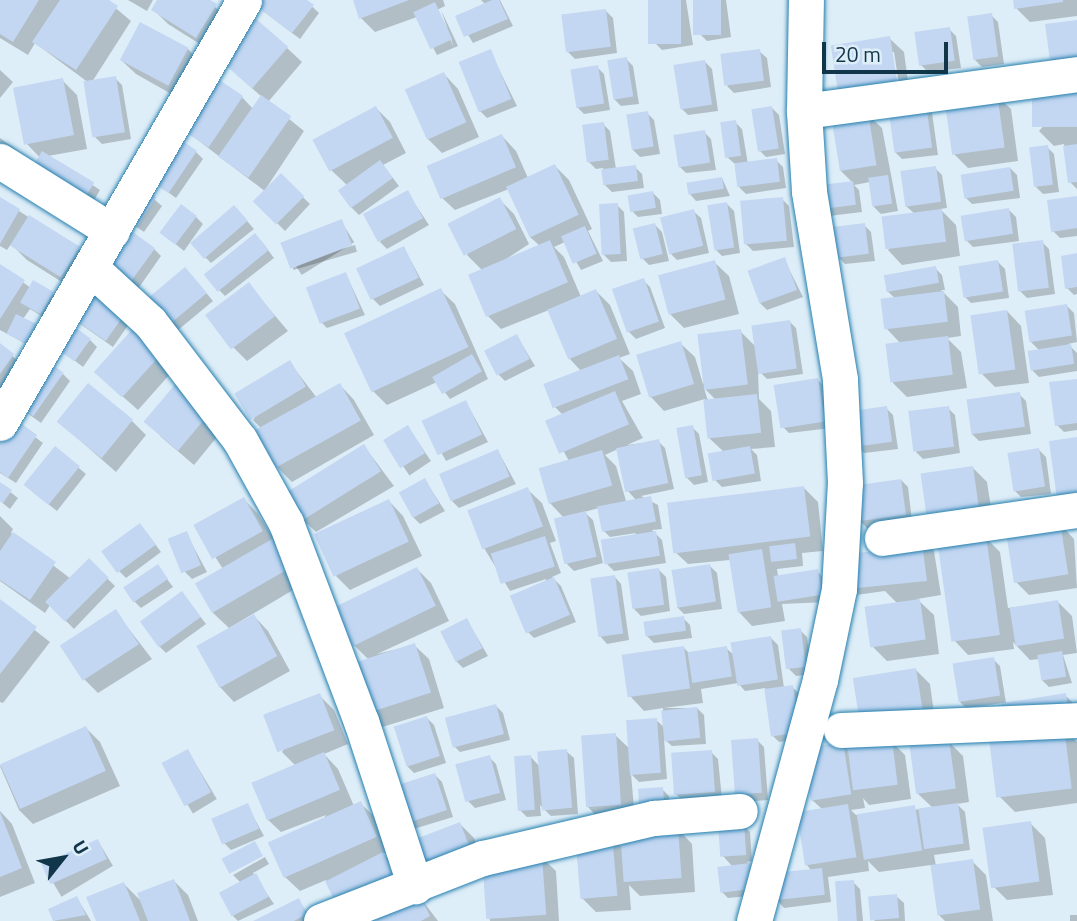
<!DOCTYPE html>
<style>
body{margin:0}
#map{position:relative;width:1077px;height:921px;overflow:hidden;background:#deeef8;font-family:"Titillium Web",sans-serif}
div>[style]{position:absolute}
.shadow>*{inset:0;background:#0003;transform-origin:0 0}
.building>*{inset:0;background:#c3d7f2;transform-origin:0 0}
.roads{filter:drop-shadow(0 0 2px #257fae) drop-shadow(0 0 2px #257fae)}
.minor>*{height:35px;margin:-17.5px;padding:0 17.5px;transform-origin:17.5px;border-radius:17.5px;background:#fff}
span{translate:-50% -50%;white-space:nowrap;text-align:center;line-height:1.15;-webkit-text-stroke:6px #deeef8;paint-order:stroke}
.north{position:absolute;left:28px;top:823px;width:70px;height:70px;-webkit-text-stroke:5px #deeef8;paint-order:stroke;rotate:59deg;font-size:19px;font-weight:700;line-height:28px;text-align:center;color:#113549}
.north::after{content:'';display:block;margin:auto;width:24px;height:32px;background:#113549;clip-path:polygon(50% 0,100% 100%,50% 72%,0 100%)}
.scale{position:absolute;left:822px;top:42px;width:126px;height:32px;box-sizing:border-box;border:4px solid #113549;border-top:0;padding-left:9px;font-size:21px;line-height:24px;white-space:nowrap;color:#113549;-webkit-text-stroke:5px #deeef8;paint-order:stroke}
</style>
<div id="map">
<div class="shadow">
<i style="clip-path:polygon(0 0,106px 0,131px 21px,92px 82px,115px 78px,122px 85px,131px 139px,102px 144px,95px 137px,89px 83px,35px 43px,28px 55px,0 38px)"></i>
<i style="clip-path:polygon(128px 0,153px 0,147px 11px)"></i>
<i style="clip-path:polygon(159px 0,207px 0,230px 20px,211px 51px,168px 24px,154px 10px)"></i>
<i style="clip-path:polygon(305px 0,319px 13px,300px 39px,263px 11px)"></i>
<i style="clip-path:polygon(354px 0,443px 0,445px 6px,437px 10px,454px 48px,441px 10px,458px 46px,437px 55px,417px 17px,375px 32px,361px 18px)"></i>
<i style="clip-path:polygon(481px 0,500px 0,513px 26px,473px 43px,457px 17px,486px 5px)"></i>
<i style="clip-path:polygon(649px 0,686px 0,693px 45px,662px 50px,655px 43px)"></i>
<i style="clip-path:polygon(695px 0,726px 0,731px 37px,707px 41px,700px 34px)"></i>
<i style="clip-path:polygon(1015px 0,1077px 0,1077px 16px,1030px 22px,1016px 8px)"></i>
<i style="clip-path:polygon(606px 11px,613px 18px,617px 53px,575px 59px,568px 52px)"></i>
<i style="clip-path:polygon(991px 15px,998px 22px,1004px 64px,982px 67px,975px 60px)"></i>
<i style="clip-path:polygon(949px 29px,956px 36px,961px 68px,928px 72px,921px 65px)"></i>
<i style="clip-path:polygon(evenodd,889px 38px,904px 52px,910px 96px,839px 90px,889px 38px,890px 52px,894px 52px,900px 91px,896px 91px,890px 52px)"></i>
<i style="clip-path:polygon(287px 48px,302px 62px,268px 102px,304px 131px,265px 190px,281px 176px,310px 204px,285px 231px,257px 203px,266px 192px,182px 128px,242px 97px,254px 110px,262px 97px,236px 74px)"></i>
<i style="clip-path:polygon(188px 49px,202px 64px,182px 100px,136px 74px,121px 60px)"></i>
<i style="clip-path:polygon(490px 51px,517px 106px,487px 118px,480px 111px)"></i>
<i style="clip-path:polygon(759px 51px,767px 58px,771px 87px,734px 93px,727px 86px)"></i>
<i style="clip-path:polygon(626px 59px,633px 66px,639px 104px,621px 106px,614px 99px)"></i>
<i style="clip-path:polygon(705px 62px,712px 69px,718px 111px,688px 115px,681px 108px)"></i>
<i style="clip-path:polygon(597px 67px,604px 74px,610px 110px,584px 114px,577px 107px)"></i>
<i style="clip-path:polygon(0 70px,13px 82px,0 98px)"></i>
<i style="clip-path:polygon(444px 74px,458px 89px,479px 137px,442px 153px,428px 139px)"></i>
<i style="clip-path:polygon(62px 80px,77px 95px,87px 149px,48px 156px,100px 190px,89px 209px,26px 143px)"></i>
<i style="clip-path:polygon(1077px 89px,1077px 189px,1070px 182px,1064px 144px,1054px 146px,1039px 131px)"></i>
<i style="clip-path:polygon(996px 95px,1011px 109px,1018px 161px,968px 168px,954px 154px)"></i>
<i style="clip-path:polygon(925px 106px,932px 113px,938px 155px,902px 159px,895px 152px)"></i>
<i style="clip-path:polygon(376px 108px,390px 122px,406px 153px,383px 165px,399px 186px,359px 215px,352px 208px,347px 185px,331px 170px)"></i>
<i style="clip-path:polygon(772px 108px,779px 115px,785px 154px,766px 157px,759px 150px)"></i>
<i style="clip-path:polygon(647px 113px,654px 120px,660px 154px,640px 157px,633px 150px)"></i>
<i style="clip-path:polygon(867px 114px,882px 128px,898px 211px,881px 214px,874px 207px,870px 182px,854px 185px,859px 190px,862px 212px,829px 216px,822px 209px,853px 183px,840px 170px)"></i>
<i style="clip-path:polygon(735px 122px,742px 129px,748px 164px,776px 160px,783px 167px,786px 188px,746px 194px,739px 187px,735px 164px,727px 157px)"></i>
<i style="clip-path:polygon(603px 124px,610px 131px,616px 169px,635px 167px,642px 174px,644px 188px,612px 192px,605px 185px,603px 168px,596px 169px,589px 162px)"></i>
<i style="clip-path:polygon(704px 132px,711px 139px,716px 170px,686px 173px,679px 166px)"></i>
<i style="clip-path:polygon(evenodd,502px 136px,516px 151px,528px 178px,555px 166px,569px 180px,592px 229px,588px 231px,603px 261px,581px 270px,565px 242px,554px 247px,564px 257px,581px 297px,596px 291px,610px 305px,630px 354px,619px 358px,633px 371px,641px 394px,622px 401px,643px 438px,627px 445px,658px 441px,665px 448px,674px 489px,641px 496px,658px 505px,662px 529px,652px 530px,662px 540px,666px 563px,614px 571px,607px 564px,636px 533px,610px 537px,603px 530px,599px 508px,584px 512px,593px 520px,603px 563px,574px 571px,567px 564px,564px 518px,550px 503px,569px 461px,548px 423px,564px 416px,554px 406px,581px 371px,569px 358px,549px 310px,501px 329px,487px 315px,482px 270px,467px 255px,499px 199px,514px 214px,529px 244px,500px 263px,540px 246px,530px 237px,509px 189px,455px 210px,440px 196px,502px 136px,618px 449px,627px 490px,636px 500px,626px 501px,616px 466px,605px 455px,618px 449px)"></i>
<i style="clip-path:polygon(0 138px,15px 149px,7px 162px,0 158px)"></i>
<i style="clip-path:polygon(1047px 147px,1054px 154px,1059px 192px,1043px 194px,1036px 187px)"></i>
<i style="clip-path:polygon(196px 152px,203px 159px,176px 198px,151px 180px)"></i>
<i style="clip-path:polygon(935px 168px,942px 175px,947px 208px,940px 209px,956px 225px,960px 256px,902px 265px,888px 250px,915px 214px,906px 206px)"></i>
<i style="clip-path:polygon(1010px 168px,1017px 175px,1020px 198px,972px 204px,965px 197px)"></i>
<i style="clip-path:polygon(722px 178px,730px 196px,696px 201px,689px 193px)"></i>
<i style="clip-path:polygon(143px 190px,162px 206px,144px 232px,132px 224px)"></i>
<i style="clip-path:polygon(407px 192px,429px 225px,387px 249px,380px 242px)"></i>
<i style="clip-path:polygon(653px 193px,660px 200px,662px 214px,638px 217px,631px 210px)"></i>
<i style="clip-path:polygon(1077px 198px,1077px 236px,1060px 238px,1053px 231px)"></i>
<i style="clip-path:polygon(0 199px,79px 249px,93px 263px,76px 291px,27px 260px,11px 244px,7px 250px,0 246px)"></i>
<i style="clip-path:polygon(782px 199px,789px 206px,794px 247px,753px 251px,746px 244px)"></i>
<i style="clip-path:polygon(727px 204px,734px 211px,740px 253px,722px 256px,715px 249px)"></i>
<i style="clip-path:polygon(617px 205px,624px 212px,627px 261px,611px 262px,604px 255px)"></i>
<i style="clip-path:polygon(1009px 210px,1016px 217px,1019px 241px,973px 247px,966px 240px)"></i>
<i style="clip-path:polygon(693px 211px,701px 218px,709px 253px,677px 260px,670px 253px)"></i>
<i style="clip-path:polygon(241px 214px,254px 229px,211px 263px,204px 256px)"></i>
<i style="clip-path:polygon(196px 217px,203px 224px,184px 251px,162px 233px)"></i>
<i style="left:341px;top:221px;width:25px;height:62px;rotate:58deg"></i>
<i style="clip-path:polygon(655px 225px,662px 232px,669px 261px,649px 265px,642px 258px)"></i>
<i style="clip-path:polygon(864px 225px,871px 232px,875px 261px,845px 264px,838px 257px)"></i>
<i style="clip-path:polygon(262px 242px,274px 258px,225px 296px,218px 289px)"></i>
<i style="clip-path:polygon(1042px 242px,1049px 249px,1055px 294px,1027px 298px,1020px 291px)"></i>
<i style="left:355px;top:245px;width:7px;height:66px;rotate:74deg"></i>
<i style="clip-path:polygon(404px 248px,424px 285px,380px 306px,373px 299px)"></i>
<i style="clip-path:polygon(154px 249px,161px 256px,133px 296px,109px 279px)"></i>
<i style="clip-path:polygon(1077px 255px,1077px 294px,1074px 295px,1067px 288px)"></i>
<i style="clip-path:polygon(784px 259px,803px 297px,767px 310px,760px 303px)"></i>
<i style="clip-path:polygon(714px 262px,729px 276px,739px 314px,684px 328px,670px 314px)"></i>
<i style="clip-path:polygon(998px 262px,1005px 269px,1009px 298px,971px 303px,964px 296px)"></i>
<i style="clip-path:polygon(0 266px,31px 288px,53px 294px,60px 301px,48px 320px,30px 309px,23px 319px,39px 351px,0 330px)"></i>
<i style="clip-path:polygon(935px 268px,942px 275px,945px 290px,941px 290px,958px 307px,961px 336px,947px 338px,961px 352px,967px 388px,907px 397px,893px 383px,901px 344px,887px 329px,896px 299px,886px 290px)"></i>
<i style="clip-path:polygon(346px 274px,365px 315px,327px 328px,320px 321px)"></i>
<i style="clip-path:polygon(192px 276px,213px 301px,178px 330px,171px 323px)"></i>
<i style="clip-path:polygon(643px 280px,650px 287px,665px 328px,636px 339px,629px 332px)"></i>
<i style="clip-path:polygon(249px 285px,288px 331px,247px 361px,233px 347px)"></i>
<i style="clip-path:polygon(440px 290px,455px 304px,488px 379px,450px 399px,437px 382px,387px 405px,373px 391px)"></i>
<i style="clip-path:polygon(1067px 306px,1074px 313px,1077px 342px,1068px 344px,1077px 353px,1077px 371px,1039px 377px,1032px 370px,1039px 350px,1030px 341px)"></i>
<i style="clip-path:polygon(1007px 311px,1021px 326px,1029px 383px,995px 387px,981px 373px)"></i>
<i style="clip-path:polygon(133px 318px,113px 347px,76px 321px)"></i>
<i style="clip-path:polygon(evenodd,789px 321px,796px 328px,803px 374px,767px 379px,758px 370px,759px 399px,771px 411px,775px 447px,751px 449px,757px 455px,761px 481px,722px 487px,715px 480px,724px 452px,709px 438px,705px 399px,664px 411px,650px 396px,680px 343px,695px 357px,703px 384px,740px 331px,756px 347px,789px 321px,704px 388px,716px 400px,708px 401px,704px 388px)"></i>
<i style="clip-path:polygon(138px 326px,179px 364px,138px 410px,112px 387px)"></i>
<i style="clip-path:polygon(517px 336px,535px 366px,505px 381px,498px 374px)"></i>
<i style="clip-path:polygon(90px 340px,97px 347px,83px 367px,56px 346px)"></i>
<i style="clip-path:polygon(0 345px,28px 370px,0 407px)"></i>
<i style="clip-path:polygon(290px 363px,317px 398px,340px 385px,354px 400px,374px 435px,292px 482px,277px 467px,257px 432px,262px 429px,253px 420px)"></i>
<i style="clip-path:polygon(63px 374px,70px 381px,41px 423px,23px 410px)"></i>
<i style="clip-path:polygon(818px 380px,825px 387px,831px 428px,789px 433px,782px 426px)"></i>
<i style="clip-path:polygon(1077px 381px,1077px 430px,1064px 432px,1057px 425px)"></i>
<i style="clip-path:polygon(177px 384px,226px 426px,194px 465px,160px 436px)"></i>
<i style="clip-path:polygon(1019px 394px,1026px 401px,1031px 434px,979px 441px,972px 434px)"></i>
<i style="clip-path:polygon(466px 402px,488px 442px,446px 461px,424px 421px)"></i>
<i style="clip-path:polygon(886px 408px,893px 415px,898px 449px,864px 453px,857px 446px)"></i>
<i style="clip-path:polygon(948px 408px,955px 415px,960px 453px,923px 459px,916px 452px)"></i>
<i style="clip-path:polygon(132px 421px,146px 435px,116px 472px,59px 422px)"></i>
<i style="clip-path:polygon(15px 422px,43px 443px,16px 483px,0 473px,0 444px)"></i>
<i style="left:408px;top:427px;width:41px;height:26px;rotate:56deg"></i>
<i style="clip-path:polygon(692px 427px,699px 434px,708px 482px,694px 485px,687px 478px)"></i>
<i style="clip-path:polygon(364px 446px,394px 486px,316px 532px,301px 518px)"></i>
<i style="clip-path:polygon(55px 448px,86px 474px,57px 511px,33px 492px)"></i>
<i style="clip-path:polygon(1038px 449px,1046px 457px,1051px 494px,1021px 497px,1014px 490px)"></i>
<i style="clip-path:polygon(498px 451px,516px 484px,459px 508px,452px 501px)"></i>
<i style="clip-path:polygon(973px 468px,987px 482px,993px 521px,942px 528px)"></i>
<i style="clip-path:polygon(425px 480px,445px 511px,420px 524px,413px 517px)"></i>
<i style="clip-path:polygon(901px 480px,908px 487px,912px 521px,867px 528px,860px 521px)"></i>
<i style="clip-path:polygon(0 484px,18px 498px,10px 509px,0 501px)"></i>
<i style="clip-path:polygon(804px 488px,818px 502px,823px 551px,802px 553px,803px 566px,777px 569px,778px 576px,817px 571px,824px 578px,828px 602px,782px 604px,785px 621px,752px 626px,738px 611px,730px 560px,688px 564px,673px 550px)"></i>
<i style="clip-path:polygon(527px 489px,542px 503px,556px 541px,550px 543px,561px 573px,552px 577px,561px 586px,576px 622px,534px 638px,527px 631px,546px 579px,510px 591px,484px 548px)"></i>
<i style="clip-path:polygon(244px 499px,258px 514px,303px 584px,229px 628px,213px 613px,223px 569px,195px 526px)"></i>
<i style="clip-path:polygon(389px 501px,403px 516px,422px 556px,350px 590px,336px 576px)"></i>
<i style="clip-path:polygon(0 516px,13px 529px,11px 533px,71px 579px,89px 561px,115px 586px,74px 629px,50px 605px,45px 613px,0 581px)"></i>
<i style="clip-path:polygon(1060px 524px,1074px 539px,1077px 588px,1029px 595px,1015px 581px)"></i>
<i style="clip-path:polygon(147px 533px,161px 552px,126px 578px,119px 571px)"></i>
<i style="clip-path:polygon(186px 533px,207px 572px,192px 579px,185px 572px)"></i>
<i style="clip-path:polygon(920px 537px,934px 551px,941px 595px,917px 599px,934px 615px,939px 654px,887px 661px,872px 646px,897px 603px,885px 591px,856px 595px,849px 588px,874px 553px)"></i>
<i style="clip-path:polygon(986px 538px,1000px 552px,1008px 608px,1058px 602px,1072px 616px,1077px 653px,1063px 655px,1072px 683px,1049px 687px,1042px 680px,1039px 659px,1030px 660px,1013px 642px,1014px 649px,968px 655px,954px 640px)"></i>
<i style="clip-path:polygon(710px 566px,717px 573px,722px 609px,684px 614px,677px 607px)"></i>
<i style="clip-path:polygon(158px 567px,173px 587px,141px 608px,134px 601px)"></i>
<i style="clip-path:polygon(417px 569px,431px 583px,449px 621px,377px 654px,414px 645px,429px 659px,444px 708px,379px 728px,365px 713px,368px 659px,353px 644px)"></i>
<i style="clip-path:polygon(659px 570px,666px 577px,670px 611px,641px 616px,634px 609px)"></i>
<i style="clip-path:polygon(614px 576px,621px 584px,629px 640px,607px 644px,600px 636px)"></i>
<i style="clip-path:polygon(182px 593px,206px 624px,166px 653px,159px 646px)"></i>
<i style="clip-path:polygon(0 603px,50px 642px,3px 703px,0 702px)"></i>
<i style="clip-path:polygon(115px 611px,152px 659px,98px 693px,84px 679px)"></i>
<i style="clip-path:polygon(254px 616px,268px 631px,290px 671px,234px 702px,220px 687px,198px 647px)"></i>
<i style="clip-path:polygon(683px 618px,690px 625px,692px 638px,654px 643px,647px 636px)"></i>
<i style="clip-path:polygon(467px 620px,488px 656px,463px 668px,456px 661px)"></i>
<i style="clip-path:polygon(800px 630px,807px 637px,812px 674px,796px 676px,789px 669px)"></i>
<i style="clip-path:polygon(771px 638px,778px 645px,784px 688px,792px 687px,800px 694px,806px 738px,779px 742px,772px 735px,765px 688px,745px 691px,738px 683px,701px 689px,703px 703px,664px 708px,697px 708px,704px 715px,706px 744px,672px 746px,664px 739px,667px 779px,639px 782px,631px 774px,635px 819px,602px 822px,588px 807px,615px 735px,630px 749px,656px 720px,664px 727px,663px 708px,644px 711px,630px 696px,683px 647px,689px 653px,726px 648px,734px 655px)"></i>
<i style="clip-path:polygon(993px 659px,1000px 666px,1006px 703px,1065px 695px,1072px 702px,1075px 720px,1003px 703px,966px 708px,959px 701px)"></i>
<i style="clip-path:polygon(915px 669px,930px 684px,936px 728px,874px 736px)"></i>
<i style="clip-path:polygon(319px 695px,334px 710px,348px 744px,324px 754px,338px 769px,354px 806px,360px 803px,375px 817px,390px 851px,383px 854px,397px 868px,340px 908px,326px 880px,300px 891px,285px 877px,326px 815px,281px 832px,266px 818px,295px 765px,282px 752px)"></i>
<i style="clip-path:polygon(496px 706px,503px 713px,510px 740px,460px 752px,453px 745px)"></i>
<i style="clip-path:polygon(427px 718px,434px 725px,446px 763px,414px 773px,407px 766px)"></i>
<i style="clip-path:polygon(86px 728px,100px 742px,120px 786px,33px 824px,19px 810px,0 766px)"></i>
<i style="clip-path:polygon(1063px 728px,1077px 742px,1077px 803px,1015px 812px,1000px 797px)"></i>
<i style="clip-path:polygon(757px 740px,764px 747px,768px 800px,744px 802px)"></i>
<i style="clip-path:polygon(891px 741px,905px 755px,911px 799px,869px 805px,863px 798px,865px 808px,851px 810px,856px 815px,933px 808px,917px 793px,948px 741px,963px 756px,969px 802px,957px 804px,965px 812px,970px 850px,934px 855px,936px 866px,972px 861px,986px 875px,993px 921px,945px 921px,938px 914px,931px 865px,879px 872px,868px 861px,869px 871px,828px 877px,831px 902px,784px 908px,777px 900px,812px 871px,805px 863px,822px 809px,811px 799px,843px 744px,849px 751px)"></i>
<i style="left:188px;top:751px;width:56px;height:28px;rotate:59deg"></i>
<i style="clip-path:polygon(566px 751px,574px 758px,578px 814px,551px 816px,540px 805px,541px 816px,527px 817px,520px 810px,530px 756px,540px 767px)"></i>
<i style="clip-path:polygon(711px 752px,718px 759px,722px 799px,683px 801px,676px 794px)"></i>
<i style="clip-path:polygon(489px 757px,496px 764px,506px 800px,475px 808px,468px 801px)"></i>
<i style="clip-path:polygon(435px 775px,442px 782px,453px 817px,407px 831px,400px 824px)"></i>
<i style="clip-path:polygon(662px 789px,669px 796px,672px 821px,649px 823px)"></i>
<i style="clip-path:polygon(247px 805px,264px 836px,231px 850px,224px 843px)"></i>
<i style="clip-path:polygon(0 811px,12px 824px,35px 883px,0 897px)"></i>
<i style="clip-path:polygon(1030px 823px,1045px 838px,1053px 895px,1007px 900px,993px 886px)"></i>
<i style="clip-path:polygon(460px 824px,474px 838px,483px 861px,541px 857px,556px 871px,559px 921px,490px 921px,484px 869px,434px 888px)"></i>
<i style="clip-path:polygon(743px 825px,750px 832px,752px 861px,747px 862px,757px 872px,759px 895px,728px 898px,721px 891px,732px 866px,723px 856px)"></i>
<i style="clip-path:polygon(678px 829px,692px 844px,695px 892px,640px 896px,629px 885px,631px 910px,596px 912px,582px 898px,611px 836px,623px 848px)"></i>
<i style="left:98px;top:841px;width:29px;height:60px;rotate:59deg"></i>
<i style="clip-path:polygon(265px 857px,269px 864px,253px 873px,274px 904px,238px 921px,232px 915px,241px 883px,233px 875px)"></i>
<i style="clip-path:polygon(174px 881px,188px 895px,198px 921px,98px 921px,124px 884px,143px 903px)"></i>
<i style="clip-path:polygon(853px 882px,860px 889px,863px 921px,841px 921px)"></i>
<i style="clip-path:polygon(419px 896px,438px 921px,370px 921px)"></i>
<i style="clip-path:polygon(896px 896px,904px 903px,905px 921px,874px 921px)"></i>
<i style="clip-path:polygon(77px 898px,91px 921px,55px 921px,50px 910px)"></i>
<i style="clip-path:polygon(298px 900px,313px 921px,257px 921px)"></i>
<i style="left:1070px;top:915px;width:7px;height:6px"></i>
</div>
<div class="building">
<i style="clip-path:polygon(0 0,39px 0,13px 42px,0 34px)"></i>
<i style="clip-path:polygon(60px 0,109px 0,118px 6px,76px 70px,32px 42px)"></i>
<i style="clip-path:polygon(157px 0,210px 0,217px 4px,196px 38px,151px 10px)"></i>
<i style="clip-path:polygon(257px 0,307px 0,314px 5px,292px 33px,254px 4px)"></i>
<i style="clip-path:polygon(353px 0,409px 0,359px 19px)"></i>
<i style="clip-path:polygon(492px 0,499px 0,508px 19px,464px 37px,455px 16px)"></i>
<i style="left:648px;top:0;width:33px;height:44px"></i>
<i style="left:693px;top:0;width:28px;height:35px"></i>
<i style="clip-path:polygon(1013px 0,1063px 0,1063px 2px,1014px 9px)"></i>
<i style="left:435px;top:2px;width:41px;height:24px;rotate:65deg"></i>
<i style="left:606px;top:9px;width:38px;height:45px;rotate:83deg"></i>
<i style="left:992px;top:13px;width:44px;height:25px;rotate:82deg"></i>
<i style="left:255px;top:18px;width:44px;height:55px;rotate:41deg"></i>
<i style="clip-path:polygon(1077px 20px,1077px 57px,1050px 61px,1045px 24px)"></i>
<i style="left:140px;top:22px;width:55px;height:43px;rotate:28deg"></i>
<i style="left:950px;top:27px;width:34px;height:36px;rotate:82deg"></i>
<i style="left:890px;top:36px;width:47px;height:60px;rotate:81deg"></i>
<i style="left:491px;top:49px;width:54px;height:35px;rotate:68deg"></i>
<i style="left:760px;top:49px;width:32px;height:40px;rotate:83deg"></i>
<i style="left:627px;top:57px;width:40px;height:20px;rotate:81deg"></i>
<i style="left:705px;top:60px;width:45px;height:32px;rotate:81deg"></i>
<i style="left:598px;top:65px;width:39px;height:28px;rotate:81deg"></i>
<i style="left:444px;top:72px;width:55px;height:43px;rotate:66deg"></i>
<i style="left:116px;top:76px;width:57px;height:33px;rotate:81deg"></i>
<i style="left:215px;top:77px;width:34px;height:62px;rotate:34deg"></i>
<i style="left:63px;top:78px;width:58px;height:51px;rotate:79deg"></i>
<i style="left:1077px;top:87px;width:40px;height:45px;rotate:90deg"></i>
<i style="left:997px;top:93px;width:55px;height:53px;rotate:82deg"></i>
<i style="left:261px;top:95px;width:37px;height:75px;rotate:35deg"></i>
<i style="left:926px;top:104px;width:44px;height:38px;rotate:82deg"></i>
<i style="left:376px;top:106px;width:36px;height:72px;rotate:62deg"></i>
<i style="left:772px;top:106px;width:43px;height:21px;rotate:81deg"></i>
<i style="left:648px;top:111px;width:36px;height:22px;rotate:81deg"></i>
<i style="left:868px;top:112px;width:54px;height:37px;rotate:81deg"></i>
<i style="left:736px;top:120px;width:36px;height:16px;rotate:82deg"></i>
<i style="left:604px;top:122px;width:38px;height:22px;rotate:83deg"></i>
<i style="left:705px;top:130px;width:33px;height:32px;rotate:81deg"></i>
<i style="left:502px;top:134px;width:36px;height:82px;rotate:67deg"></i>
<i style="left:178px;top:138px;width:23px;height:51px;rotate:34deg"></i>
<i style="clip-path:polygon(1077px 144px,1077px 182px,1068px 183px,1063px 146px)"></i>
<i style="left:1048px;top:145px;width:40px;height:19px;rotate:83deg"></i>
<i style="left:42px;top:151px;width:61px;height:25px;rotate:31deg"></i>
<i style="left:777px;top:158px;width:24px;height:43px;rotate:83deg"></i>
<i style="left:380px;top:160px;width:22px;height:52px;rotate:54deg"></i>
<i style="left:555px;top:164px;width:56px;height:54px;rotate:65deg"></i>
<i style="left:636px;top:165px;width:16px;height:35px;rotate:83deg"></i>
<i style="left:936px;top:166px;width:36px;height:36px;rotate:82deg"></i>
<i style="left:1010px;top:167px;width:24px;height:50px;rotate:81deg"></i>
<i style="left:281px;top:173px;width:33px;height:40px;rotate:45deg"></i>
<i style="left:888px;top:175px;width:29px;height:20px;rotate:82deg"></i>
<i style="left:722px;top:177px;width:12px;height:36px;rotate:81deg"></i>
<i style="left:853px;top:181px;width:24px;height:36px;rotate:83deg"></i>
<i style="left:142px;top:188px;width:17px;height:35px;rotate:33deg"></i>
<i style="left:408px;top:190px;width:32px;height:51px;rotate:62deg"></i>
<i style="left:653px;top:191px;width:17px;height:26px;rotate:80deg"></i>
<i style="clip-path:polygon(1077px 196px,1077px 228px,1051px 232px,1047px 200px)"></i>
<i style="clip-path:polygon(0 197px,20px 209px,0 244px)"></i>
<i style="left:500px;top:197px;width:36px;height:59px;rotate:63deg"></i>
<i style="left:783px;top:197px;width:44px;height:43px;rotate:85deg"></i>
<i style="left:727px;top:202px;width:46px;height:20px;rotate:81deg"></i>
<i style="left:618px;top:203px;width:51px;height:19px;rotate:87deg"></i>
<i style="left:181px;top:204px;width:20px;height:36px;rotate:37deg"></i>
<i style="left:234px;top:205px;width:21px;height:58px;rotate:49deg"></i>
<i style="left:1009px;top:208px;width:26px;height:49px;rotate:81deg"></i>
<i style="left:694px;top:209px;width:38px;height:35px;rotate:76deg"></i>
<i style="left:942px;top:209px;width:33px;height:61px;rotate:83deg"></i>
<i style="left:29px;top:215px;width:60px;height:36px;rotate:32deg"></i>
<i style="left:342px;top:219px;width:28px;height:66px;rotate:69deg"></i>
<i style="left:655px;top:223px;width:32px;height:23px;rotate:76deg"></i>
<i style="left:865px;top:223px;width:31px;height:33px;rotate:83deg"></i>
<i style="left:585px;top:226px;width:30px;height:26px;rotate:67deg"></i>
<i style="left:130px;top:230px;width:31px;height:52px;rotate:36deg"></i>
<i style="left:255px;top:233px;width:22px;height:66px;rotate:51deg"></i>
<i style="left:550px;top:240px;width:46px;height:89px;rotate:67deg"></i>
<i style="left:1043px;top:240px;width:48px;height:31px;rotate:83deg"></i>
<i style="left:404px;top:246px;width:35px;height:53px;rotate:65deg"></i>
<i style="clip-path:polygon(1077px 253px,1077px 287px,1065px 289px,1061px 256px)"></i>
<i style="left:785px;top:257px;width:35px;height:40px;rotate:70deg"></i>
<i style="left:715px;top:260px;width:41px;height:59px;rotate:75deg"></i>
<i style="left:998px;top:260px;width:32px;height:40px;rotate:81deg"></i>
<i style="clip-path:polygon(0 264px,25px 280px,0 319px)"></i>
<i style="left:936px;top:266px;width:17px;height:53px;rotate:80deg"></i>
<i style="left:185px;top:267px;width:34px;height:49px;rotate:50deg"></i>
<i style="left:346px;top:272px;width:39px;height:43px;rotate:69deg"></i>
<i style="left:644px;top:278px;width:46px;height:34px;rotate:71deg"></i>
<i style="left:33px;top:280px;width:24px;height:26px;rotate:30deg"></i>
<i style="left:249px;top:282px;width:43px;height:55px;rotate:53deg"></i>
<i style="left:89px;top:283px;width:47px;height:38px;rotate:35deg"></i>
<i style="left:441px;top:288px;width:65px;height:107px;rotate:65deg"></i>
<i style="left:596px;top:289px;width:54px;height:53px;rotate:67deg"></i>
<i style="left:944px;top:291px;width:31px;height:64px;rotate:83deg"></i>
<i style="left:1067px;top:304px;width:32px;height:43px;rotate:81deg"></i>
<i style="left:1007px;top:310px;width:60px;height:37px;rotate:82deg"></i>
<i style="left:16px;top:314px;width:28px;height:22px;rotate:26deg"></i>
<i style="left:790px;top:320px;width:49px;height:39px;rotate:82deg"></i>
<i style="left:69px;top:323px;width:27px;height:28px;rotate:36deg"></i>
<i style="left:138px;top:323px;width:38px;height:66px;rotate:42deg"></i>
<i style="left:741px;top:329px;width:56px;height:44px;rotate:83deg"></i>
<i style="left:517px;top:334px;width:28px;height:37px;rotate:63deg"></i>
<i style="left:948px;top:336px;width:39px;height:63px;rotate:83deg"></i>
<i style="left:681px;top:341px;width:45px;height:47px;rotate:73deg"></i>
<i style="clip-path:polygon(0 343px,14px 354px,0 374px)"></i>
<i style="left:1071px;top:344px;width:20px;height:44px;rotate:81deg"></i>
<i style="left:472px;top:354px;width:20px;height:46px;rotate:60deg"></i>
<i style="left:619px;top:355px;width:26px;height:81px;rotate:69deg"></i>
<i style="left:44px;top:359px;width:24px;height:53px;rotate:35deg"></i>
<i style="left:290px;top:360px;width:31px;height:65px;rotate:59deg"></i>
<i style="left:818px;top:378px;width:44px;height:45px;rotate:81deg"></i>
<i style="clip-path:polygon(1077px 379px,1077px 423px,1055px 426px,1049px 382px)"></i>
<i style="left:177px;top:382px;width:45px;height:52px;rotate:40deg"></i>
<i style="left:88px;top:383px;width:58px;height:50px;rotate:39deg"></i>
<i style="left:340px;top:383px;width:43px;height:98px;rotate:61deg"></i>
<i style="left:615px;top:391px;width:36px;height:76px;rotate:67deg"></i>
<i style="left:1020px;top:392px;width:35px;height:54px;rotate:82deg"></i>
<i style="left:757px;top:394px;width:39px;height:54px;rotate:84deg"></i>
<i style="left:466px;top:400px;width:38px;height:49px;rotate:65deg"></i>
<i style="left:887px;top:406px;width:36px;height:37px;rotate:82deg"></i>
<i style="left:949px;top:406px;width:41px;height:41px;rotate:83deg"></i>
<i style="clip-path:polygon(15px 419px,37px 435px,8px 478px,0 472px,0 441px)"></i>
<i style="left:408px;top:425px;width:33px;height:29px;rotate:59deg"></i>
<i style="left:693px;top:425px;width:51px;height:17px;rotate:80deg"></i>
<i style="clip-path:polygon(1077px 437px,1077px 496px,1057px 499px,1049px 441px)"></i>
<i style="left:659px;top:439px;width:45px;height:44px;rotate:78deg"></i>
<i style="left:364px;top:444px;width:32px;height:93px;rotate:58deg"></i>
<i style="left:55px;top:446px;width:32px;height:50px;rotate:39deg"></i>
<i style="left:750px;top:446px;width:28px;height:43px;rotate:80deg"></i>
<i style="left:1039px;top:448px;width:39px;height:32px;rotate:81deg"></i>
<i style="left:498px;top:449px;width:30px;height:64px;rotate:67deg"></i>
<i style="left:602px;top:450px;width:37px;height:66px;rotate:74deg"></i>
<i style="left:973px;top:466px;width:41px;height:53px;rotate:82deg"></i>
<i style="left:425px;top:478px;width:29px;height:30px;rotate:61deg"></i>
<i style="left:901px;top:479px;width:36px;height:48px;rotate:82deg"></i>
<i style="clip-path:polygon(0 482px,12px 490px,3px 503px,0 501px)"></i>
<i style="left:804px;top:486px;width:51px;height:138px;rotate:83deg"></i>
<i style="left:528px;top:487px;width:42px;height:65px;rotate:69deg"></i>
<i style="left:651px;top:496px;width:26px;height:55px;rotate:79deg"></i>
<i style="left:244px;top:497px;width:39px;height:58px;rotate:61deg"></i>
<i style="left:389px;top:499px;width:47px;height:83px;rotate:65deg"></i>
<i style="left:586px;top:511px;width:47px;height:33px;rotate:77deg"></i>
<i style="left:1060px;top:522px;width:53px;height:55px;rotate:81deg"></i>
<i style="left:140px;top:523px;width:27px;height:48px;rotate:54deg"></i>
<i style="left:187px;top:531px;width:37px;height:21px;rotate:68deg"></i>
<i style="left:656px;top:531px;width:25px;height:56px;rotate:81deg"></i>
<i style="clip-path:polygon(13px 532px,56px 562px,30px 600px,0 580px,0 551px)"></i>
<i style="clip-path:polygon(921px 535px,927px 581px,847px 589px,842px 555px,874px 551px)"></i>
<i style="left:545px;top:536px;width:32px;height:57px;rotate:72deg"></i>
<i style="left:986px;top:536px;width:100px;height:49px;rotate:82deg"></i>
<i style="left:272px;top:539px;width:34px;height:89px;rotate:60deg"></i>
<i style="left:795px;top:543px;width:16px;height:26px;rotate:83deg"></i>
<i style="left:762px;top:549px;width:59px;height:34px;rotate:81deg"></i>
<i style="left:89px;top:558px;width:28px;height:62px;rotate:45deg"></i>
<i style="left:158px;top:564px;width:18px;height:42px;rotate:56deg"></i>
<i style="left:710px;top:564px;width:38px;height:39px;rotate:81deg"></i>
<i style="left:417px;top:567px;width:43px;height:93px;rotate:64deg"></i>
<i style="left:659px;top:568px;width:37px;height:32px;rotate:82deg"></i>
<i style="left:818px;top:569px;width:26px;height:45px;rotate:81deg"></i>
<i style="left:615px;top:575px;width:59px;height:25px;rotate:82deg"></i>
<i style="left:554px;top:577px;width:41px;height:48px;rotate:67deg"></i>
<i style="left:182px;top:591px;width:32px;height:52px;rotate:54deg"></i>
<i style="clip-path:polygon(0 599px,37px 627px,0 674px)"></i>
<i style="left:920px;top:599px;width:41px;height:56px;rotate:82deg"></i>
<i style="left:1058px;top:600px;width:39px;height:49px;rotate:81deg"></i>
<i style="left:116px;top:609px;width:42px;height:67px;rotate:57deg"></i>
<i style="left:254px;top:614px;width:48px;height:66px;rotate:61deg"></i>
<i style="left:684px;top:616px;width:15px;height:41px;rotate:82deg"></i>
<i style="left:467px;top:618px;width:34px;height:30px;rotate:63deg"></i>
<i style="left:801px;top:628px;width:39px;height:20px;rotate:83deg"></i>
<i style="left:771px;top:636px;width:44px;height:41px;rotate:81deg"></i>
<i style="left:415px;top:643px;width:52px;height:71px;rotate:72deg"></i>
<i style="left:684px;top:646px;width:43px;height:63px;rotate:82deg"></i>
<i style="left:727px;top:646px;width:31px;height:40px;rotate:81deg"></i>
<i style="left:1062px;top:651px;width:26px;height:25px;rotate:81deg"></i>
<i style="left:994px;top:657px;width:39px;height:42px;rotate:81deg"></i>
<i style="left:916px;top:668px;width:47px;height:64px;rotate:81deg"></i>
<i style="left:793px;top:685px;width:48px;height:29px;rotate:82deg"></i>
<i style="left:320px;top:693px;width:40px;height:61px;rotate:69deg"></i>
<i style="left:1066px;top:693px;width:20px;height:66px;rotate:81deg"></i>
<i style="left:496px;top:704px;width:31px;height:53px;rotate:75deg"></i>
<i style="left:697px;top:707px;width:31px;height:36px;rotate:84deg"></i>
<i style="left:427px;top:716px;width:42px;height:35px;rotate:72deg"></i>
<i style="left:657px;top:718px;width:55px;height:31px;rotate:86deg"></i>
<i style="left:86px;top:726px;width:49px;height:94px;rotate:66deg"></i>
<i style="left:1064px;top:726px;width:63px;height:76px;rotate:83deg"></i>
<i style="left:616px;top:733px;width:72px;height:35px;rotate:86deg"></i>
<i style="left:758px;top:738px;width:55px;height:27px;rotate:86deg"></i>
<i style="left:892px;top:739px;width:46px;height:45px;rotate:83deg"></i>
<i style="left:949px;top:740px;width:49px;height:40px;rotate:82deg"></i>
<i style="left:843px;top:742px;width:53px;height:41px;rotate:81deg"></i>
<i style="left:188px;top:749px;width:49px;height:30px;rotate:62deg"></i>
<i style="left:567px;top:749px;width:59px;height:30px;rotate:85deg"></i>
<i style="left:712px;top:750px;width:42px;height:41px;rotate:86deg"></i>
<i style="left:324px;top:752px;width:41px;height:79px;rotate:67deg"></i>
<i style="left:490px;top:755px;width:39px;height:36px;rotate:75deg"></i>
<i style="left:531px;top:755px;width:55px;height:17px;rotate:86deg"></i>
<i style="left:435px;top:773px;width:39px;height:50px;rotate:72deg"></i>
<i style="left:663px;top:787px;width:27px;height:25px;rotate:86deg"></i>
<i style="left:361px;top:801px;width:39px;height:102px;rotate:66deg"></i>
<i style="left:248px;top:803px;width:28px;height:40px;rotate:67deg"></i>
<i style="left:958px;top:803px;width:41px;height:40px;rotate:82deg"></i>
<i style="left:848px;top:804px;width:54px;height:52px;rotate:81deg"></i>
<i style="left:915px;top:805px;width:46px;height:59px;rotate:81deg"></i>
<i style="clip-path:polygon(0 812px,22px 868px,0 877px)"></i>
<i style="left:1031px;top:821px;width:61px;height:49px;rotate:82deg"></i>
<i style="left:460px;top:822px;width:34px;height:58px;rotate:69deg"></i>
<i style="left:744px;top:823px;width:32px;height:26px;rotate:86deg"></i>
<i style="left:678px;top:827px;width:51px;height:58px;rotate:86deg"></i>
<i style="left:612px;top:834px;width:62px;height:37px;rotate:85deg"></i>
<i style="left:98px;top:839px;width:22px;height:62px;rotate:66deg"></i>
<i style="left:255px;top:841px;width:17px;height:38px;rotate:62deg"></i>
<i style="left:383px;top:852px;width:30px;height:65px;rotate:63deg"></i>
<i style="left:542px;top:855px;width:60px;height:60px;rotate:86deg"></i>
<i style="left:973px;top:859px;width:51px;height:43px;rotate:82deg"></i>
<i style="left:750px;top:863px;width:26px;height:33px;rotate:83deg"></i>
<i style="left:822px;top:868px;width:27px;height:51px;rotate:84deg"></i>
<i style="left:256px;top:873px;width:27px;height:42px;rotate:62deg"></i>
<i style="clip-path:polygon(174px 879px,190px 921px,148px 921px,137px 893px)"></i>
<i style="left:854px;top:880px;width:41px;height:19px;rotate:86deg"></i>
<i style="clip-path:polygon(124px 882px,140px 921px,96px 921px,86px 897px)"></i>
<i style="clip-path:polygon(419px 894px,430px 916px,421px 921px,366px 921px)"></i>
<i style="left:897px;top:894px;width:24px;height:29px;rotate:85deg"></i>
<i style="clip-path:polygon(77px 896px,86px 915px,53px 921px,48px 909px)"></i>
<i style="clip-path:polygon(299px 898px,307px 914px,294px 921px,253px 921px)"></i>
</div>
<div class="roads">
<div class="minor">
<i style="left:804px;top:111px;width:275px;rotate:-7.7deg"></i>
<i style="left:0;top:161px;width:132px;rotate:32deg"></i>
<i style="left:91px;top:268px;width:80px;rotate:42.5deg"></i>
<i style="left:150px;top:322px;width:148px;rotate:52.7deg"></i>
<i style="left:240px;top:440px;width:95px;rotate:61deg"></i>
<i style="left:286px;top:523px;width:212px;rotate:69.3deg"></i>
<i style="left:361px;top:721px;width:174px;rotate:71.9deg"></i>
<i style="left:0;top:423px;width:488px;rotate:-60deg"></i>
<i style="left:882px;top:538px;width:197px;rotate:-8.2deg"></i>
<i style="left:841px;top:730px;width:236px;rotate:-2.4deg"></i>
<i style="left:321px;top:921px;width:174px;rotate:-21.3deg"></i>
<i style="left:483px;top:858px;width:176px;rotate:-13.2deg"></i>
<i style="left:654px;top:818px;width:86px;rotate:-4.7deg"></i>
<i style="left:754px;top:921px;width:250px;rotate:-74.7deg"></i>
<i style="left:820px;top:680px;width:93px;rotate:-78.2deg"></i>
<i style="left:839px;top:589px;width:106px;rotate:-86.8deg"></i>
<i style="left:845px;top:483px;width:104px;rotate:-92.8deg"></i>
<i style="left:840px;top:379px;width:191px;rotate:-99.4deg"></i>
<i style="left:809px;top:191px;width:80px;rotate:-93.6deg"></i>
<i style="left:804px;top:111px;width:111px;rotate:-89deg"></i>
</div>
</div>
<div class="north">U</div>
<div class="scale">20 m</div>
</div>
